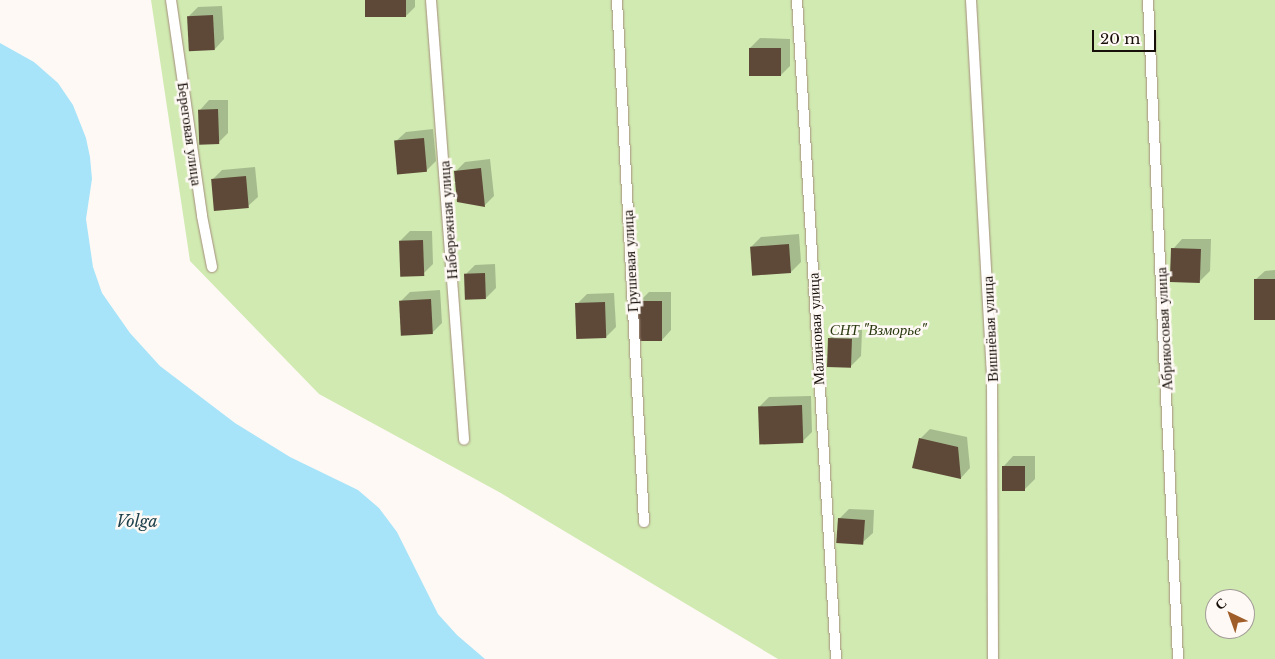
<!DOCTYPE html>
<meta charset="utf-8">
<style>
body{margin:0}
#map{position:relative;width:1275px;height:659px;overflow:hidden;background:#fff9f5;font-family:"Libre Baskerville",serif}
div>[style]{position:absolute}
.green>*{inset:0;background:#d0eab1}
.water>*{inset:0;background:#a8e4f9}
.shadow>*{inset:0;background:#0003}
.building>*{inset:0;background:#5e4939;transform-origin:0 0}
.roads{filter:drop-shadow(0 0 1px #a58e7c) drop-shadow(0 0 1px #a58e7c)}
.service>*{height:10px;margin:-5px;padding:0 5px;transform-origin:5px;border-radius:5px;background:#fff}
span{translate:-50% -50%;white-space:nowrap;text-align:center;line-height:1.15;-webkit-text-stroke:5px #fff9f5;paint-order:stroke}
.street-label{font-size:15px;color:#170f09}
.park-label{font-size:15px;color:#29390f;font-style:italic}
.water-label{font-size:16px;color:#1c404b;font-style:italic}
.north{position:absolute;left:1205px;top:589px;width:50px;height:50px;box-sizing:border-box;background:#fff9f5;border:1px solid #a29b97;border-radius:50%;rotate:318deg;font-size:14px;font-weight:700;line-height:20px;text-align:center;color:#170f09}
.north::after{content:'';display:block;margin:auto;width:18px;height:22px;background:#9f5e29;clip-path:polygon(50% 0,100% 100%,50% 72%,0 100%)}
.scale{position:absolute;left:1092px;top:30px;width:64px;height:22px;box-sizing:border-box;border:2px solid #170f09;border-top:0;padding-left:6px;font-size:15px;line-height:18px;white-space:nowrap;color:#170f09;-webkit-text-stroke:4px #fff9f5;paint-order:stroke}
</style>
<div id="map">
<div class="green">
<i style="clip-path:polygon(evenodd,151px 0,1275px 0,1275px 659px,778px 659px,499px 492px,319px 394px,190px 261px,151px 0,1215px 599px,1245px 599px,1245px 629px,1215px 629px,1215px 599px)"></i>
</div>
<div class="water">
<i style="clip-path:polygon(0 43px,34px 62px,58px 83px,73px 105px,86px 138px,90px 157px,92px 179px,86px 219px,93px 267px,102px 293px,130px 333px,160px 366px,235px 423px,290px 457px,358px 490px,379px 508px,397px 532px,438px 614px,457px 635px,485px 659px,0 659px)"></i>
</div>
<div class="shadow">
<i style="clip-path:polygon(366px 0,415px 0,415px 7px,405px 17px)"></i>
<i style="clip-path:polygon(222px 6px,224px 39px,215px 49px,188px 17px,198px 7px)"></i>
<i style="clip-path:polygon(760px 38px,790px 39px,790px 66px,780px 76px,750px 48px)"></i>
<i style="clip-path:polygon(209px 100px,228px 100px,228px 133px,218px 143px,200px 110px)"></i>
<i style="clip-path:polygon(433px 129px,436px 161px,426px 171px,396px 141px,406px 132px)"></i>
<i style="clip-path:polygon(490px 159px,494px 196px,484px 206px,455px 172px,465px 162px)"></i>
<i style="clip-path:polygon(255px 167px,258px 197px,248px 206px,212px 180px,222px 170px)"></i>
<i style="clip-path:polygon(410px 231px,432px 231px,433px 264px,423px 274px,400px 241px)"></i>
<i style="clip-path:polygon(799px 234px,801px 262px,791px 272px,751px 247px,761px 237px)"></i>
<i style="clip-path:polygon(1182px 239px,1211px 239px,1210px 271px,1200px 281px,1173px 249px)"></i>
<i style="clip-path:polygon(495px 264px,496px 288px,486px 298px,465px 275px,475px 265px)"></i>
<i style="clip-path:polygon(1275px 270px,1275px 319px,1255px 280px,1265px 271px)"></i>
<i style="clip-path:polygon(440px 290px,442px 323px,432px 333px,400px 302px,410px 292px)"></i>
<i style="clip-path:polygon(649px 292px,671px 292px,671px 330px,662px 340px,639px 302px)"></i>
<i style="clip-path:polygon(614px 293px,616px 327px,606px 337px,577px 304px,587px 294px)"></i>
<i style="clip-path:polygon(839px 329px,862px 330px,861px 356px,851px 366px,829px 339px)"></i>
<i style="clip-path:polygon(811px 396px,812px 432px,802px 442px,759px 407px,769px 397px)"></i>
<i style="clip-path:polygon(930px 429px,967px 437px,970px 468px,961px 478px,920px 439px)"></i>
<i style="clip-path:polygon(1013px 456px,1035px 456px,1035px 479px,1025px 489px,1004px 466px)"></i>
<i style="clip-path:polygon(849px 509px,874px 510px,873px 533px,863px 542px,839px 519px)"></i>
</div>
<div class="building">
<i style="left:365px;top:0;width:41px;height:17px"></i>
<i style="left:213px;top:15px;width:35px;height:26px;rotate:87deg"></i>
<i style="left:749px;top:48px;width:32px;height:28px"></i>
<i style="left:218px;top:109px;width:35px;height:20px;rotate:88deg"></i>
<i style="left:424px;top:138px;width:34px;height:30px;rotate:85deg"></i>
<i style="clip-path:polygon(481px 168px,485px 207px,457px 202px,454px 171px)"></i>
<i style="left:246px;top:176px;width:32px;height:35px;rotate:85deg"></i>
<i style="left:423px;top:240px;width:36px;height:24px;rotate:88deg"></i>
<i style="left:789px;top:244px;width:29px;height:39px;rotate:86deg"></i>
<i style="left:1171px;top:248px;width:30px;height:34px;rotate:2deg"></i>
<i style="left:485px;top:273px;width:26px;height:21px;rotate:88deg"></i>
<i style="left:1275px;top:279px;width:41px;height:21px;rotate:90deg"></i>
<i style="left:431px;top:299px;width:35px;height:32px;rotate:87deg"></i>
<i style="left:638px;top:301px;width:24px;height:40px"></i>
<i style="left:605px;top:302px;width:36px;height:30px;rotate:88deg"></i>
<i style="left:828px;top:338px;width:24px;height:29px;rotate:2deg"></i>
<i style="left:802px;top:405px;width:38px;height:44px;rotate:88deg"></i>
<i style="clip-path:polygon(919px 438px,958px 447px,961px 479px,912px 468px)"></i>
<i style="left:1002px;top:466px;width:23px;height:25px"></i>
<i style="left:838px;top:518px;width:27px;height:25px;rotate:4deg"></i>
</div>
<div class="roads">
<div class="service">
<i style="left:171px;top:0;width:218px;rotate:81.8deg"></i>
<i style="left:202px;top:216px;width:52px;rotate:78.9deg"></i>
<i style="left:431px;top:0;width:441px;rotate:85.7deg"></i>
<i style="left:617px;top:0;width:523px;rotate:87.04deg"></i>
<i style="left:797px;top:0;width:660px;rotate:86.61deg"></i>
<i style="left:971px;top:0;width:376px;rotate:86.8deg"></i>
<i style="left:992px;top:375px;width:284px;rotate:89.8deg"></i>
<i style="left:1148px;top:0;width:660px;rotate:87.39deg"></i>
</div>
</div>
<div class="street-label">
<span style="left:190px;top:134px;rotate:82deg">Береговая улица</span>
<span style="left:448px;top:220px;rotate:-94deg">Набережная улица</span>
<span style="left:630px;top:261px;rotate:-93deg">Грушевая улица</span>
<span style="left:816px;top:329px;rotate:-93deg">Малиновая улица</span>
<span style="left:990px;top:329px;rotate:-93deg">Вишнёвая улица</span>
<span style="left:1164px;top:329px;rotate:-93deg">Абрикосовая улица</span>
</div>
<div class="park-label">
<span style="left:878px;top:330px">СНТ "Взморье"</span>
</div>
<div class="water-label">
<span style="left:137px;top:521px">Volga</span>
</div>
<div class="north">С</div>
<div class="scale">20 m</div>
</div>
